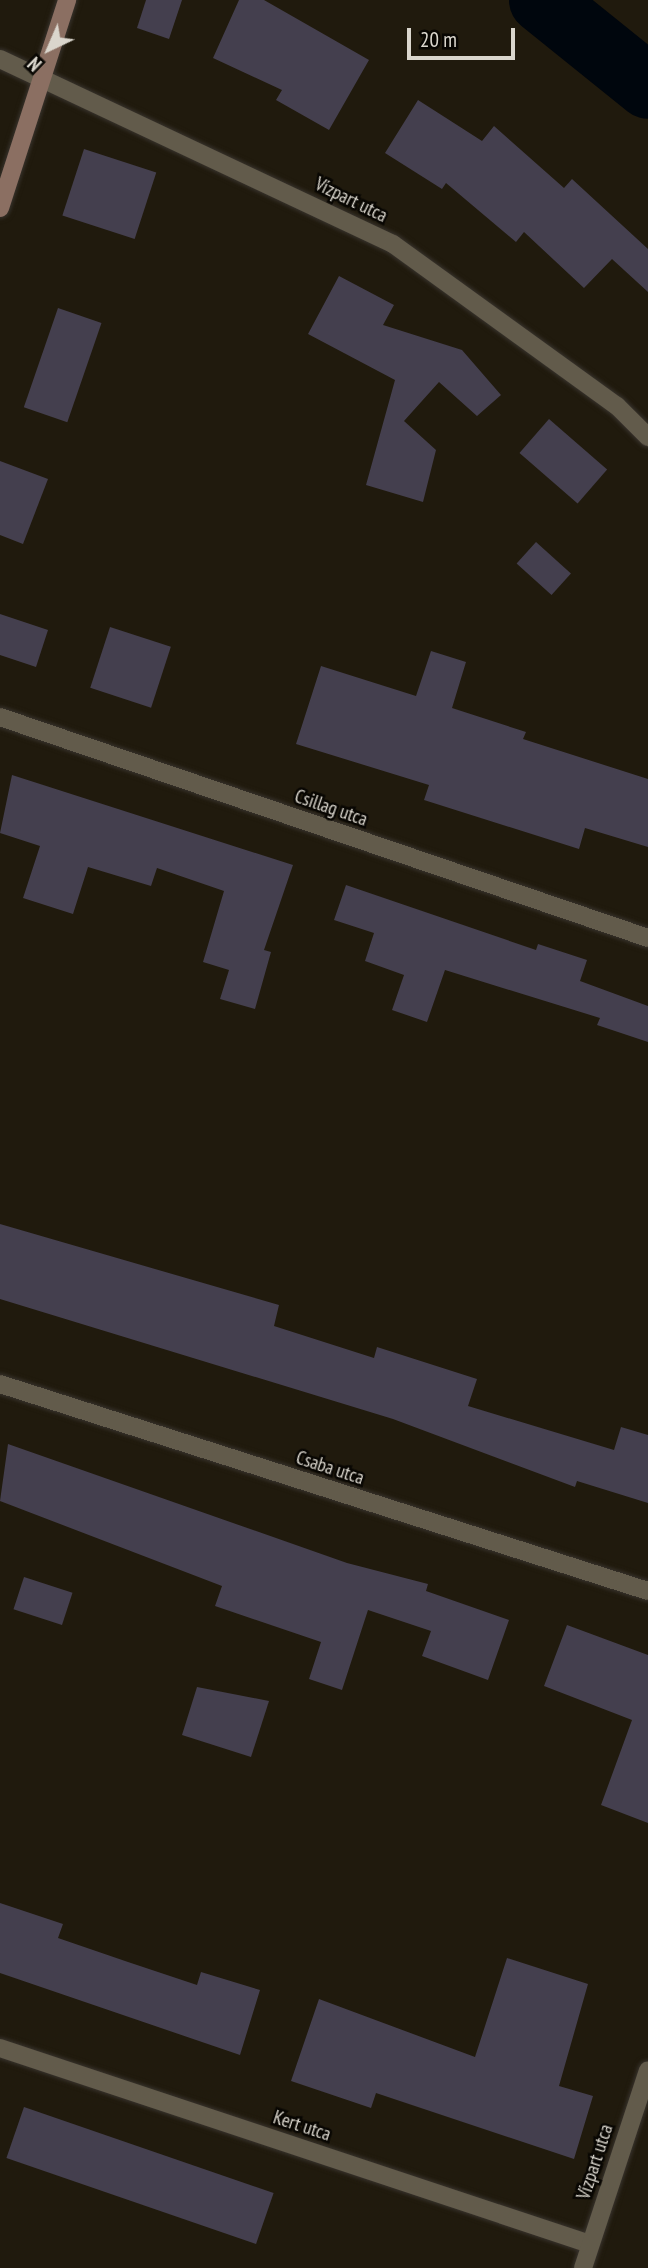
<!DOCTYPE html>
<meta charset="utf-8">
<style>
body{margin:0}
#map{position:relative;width:648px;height:2268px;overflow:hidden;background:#201a0d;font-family:"PT Sans Narrow",sans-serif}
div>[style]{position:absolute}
.river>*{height:65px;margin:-32.5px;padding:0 32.5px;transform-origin:32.5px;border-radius:32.5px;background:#00060d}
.building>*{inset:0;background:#443f4e;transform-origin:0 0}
.roads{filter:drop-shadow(0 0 2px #38332d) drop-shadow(0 0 2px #38332d)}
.street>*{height:18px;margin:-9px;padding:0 9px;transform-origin:9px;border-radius:9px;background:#625b4b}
.secondary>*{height:18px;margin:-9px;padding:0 9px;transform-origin:9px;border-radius:9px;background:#8b6f62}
span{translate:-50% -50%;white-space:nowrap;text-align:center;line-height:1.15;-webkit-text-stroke:5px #080602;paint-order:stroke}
.street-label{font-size:19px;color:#dad6cd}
.north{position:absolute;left:14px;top:14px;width:70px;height:70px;-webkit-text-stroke:5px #080602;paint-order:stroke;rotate:224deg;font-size:19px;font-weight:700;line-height:28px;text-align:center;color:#dad6cd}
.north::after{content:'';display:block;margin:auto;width:24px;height:32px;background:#dad6cd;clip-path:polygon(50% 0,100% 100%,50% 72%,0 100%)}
.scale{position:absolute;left:407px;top:28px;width:108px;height:32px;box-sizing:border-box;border:4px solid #dad6cd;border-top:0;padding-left:9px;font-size:21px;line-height:24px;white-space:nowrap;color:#dad6cd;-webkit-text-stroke:5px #080602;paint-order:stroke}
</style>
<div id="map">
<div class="river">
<i style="left:541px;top:0;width:137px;rotate:38.8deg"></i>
</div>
<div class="building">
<i style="clip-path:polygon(146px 0,182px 0,169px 39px,137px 28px)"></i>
<i style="clip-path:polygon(239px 0,264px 0,369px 60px,329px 130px,276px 100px,282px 90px,213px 58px)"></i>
<i style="clip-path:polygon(418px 100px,482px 141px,494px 126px,564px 188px,572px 179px,648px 249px,648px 292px,612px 259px,584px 288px,524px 232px,516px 242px,446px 183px,442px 189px,385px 153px)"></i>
<i style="left:84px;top:149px;width:76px;height:70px;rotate:18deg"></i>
<i style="clip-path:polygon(339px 276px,394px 305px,383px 325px,462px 350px,501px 395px,477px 416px,439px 382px,404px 421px,436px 450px,423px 502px,366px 485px,395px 380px,308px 334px)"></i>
<i style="left:58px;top:308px;width:46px;height:105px;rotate:19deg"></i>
<i style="left:549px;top:419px;width:77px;height:45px;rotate:41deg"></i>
<i style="clip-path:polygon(0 461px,48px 479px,23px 544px,0 535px)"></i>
<i style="left:536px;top:542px;width:47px;height:29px;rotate:42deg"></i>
<i style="clip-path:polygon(0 614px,48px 630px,36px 667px,0 655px)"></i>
<i style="left:110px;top:627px;width:64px;height:64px;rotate:18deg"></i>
<i style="clip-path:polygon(431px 651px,466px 662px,452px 708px,526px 732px,523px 739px,648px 779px,648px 847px,585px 828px,579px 849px,424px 800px,429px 785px,296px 744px,321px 666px,416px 696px)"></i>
<i style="clip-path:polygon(12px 775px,293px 865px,264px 950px,271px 952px,255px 1009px,220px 999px,229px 970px,203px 962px,224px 891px,157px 868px,151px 886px,88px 867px,73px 914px,23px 898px,40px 846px,0 833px)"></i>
<i style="clip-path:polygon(346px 885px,536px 950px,538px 944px,587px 960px,580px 981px,648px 1006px,648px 1042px,597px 1025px,600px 1018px,445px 970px,427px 1022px,392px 1010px,404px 975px,365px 961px,374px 933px,334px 920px)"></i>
<i style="clip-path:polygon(0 1224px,279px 1305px,274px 1326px,374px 1358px,377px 1347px,477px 1379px,468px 1406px,614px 1450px,621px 1427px,648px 1435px,648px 1503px,577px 1481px,575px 1487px,393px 1419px,0 1299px)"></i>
<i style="clip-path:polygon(8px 1444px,347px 1563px,428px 1584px,426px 1591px,509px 1620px,488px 1680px,422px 1656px,431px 1631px,368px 1610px,342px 1690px,309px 1679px,321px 1642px,215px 1606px,222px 1586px,0 1501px)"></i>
<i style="left:24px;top:1577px;width:51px;height:34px;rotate:18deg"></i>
<i style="clip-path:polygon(567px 1625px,648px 1655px,648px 1823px,601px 1805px,632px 1720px,544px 1686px)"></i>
<i style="clip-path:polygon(197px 1687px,269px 1701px,251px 1757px,182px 1735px)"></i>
<i style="clip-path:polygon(0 1903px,63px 1924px,58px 1938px,128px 1962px,197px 1985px,201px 1972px,260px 1990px,240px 2055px,0 1973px)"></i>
<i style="clip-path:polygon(507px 1958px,588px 1984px,559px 2086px,593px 2096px,574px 2159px,376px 2093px,371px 2108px,291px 2081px,319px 1999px,475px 2057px)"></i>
<i style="left:24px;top:2107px;width:264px;height:54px;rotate:19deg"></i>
</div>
<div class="roads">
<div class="street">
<i style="left:0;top:59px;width:434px;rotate:25.2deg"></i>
<i style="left:393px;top:244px;width:276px;rotate:35.9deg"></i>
<i style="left:617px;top:406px;width:44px;rotate:45deg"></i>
<i style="left:0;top:717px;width:685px;rotate:18.83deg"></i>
<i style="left:0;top:1384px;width:680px;rotate:17.72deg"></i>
<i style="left:0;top:2048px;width:622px;rotate:18.38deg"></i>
<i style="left:583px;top:2268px;width:208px;rotate:-71.8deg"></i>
</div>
<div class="secondary">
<i style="left:0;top:208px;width:219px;rotate:-72.1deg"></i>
</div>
</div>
<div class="street-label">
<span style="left:351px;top:200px;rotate:26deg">Vízpart utca</span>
<span style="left:331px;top:808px;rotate:19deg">Csillag utca</span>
<span style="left:330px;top:1468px;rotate:18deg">Csaba utca</span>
<span style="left:302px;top:2126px;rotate:18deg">Kert utca</span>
<span style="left:595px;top:2162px;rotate:-72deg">Vízpart utca</span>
</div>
<div class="north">N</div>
<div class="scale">20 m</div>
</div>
